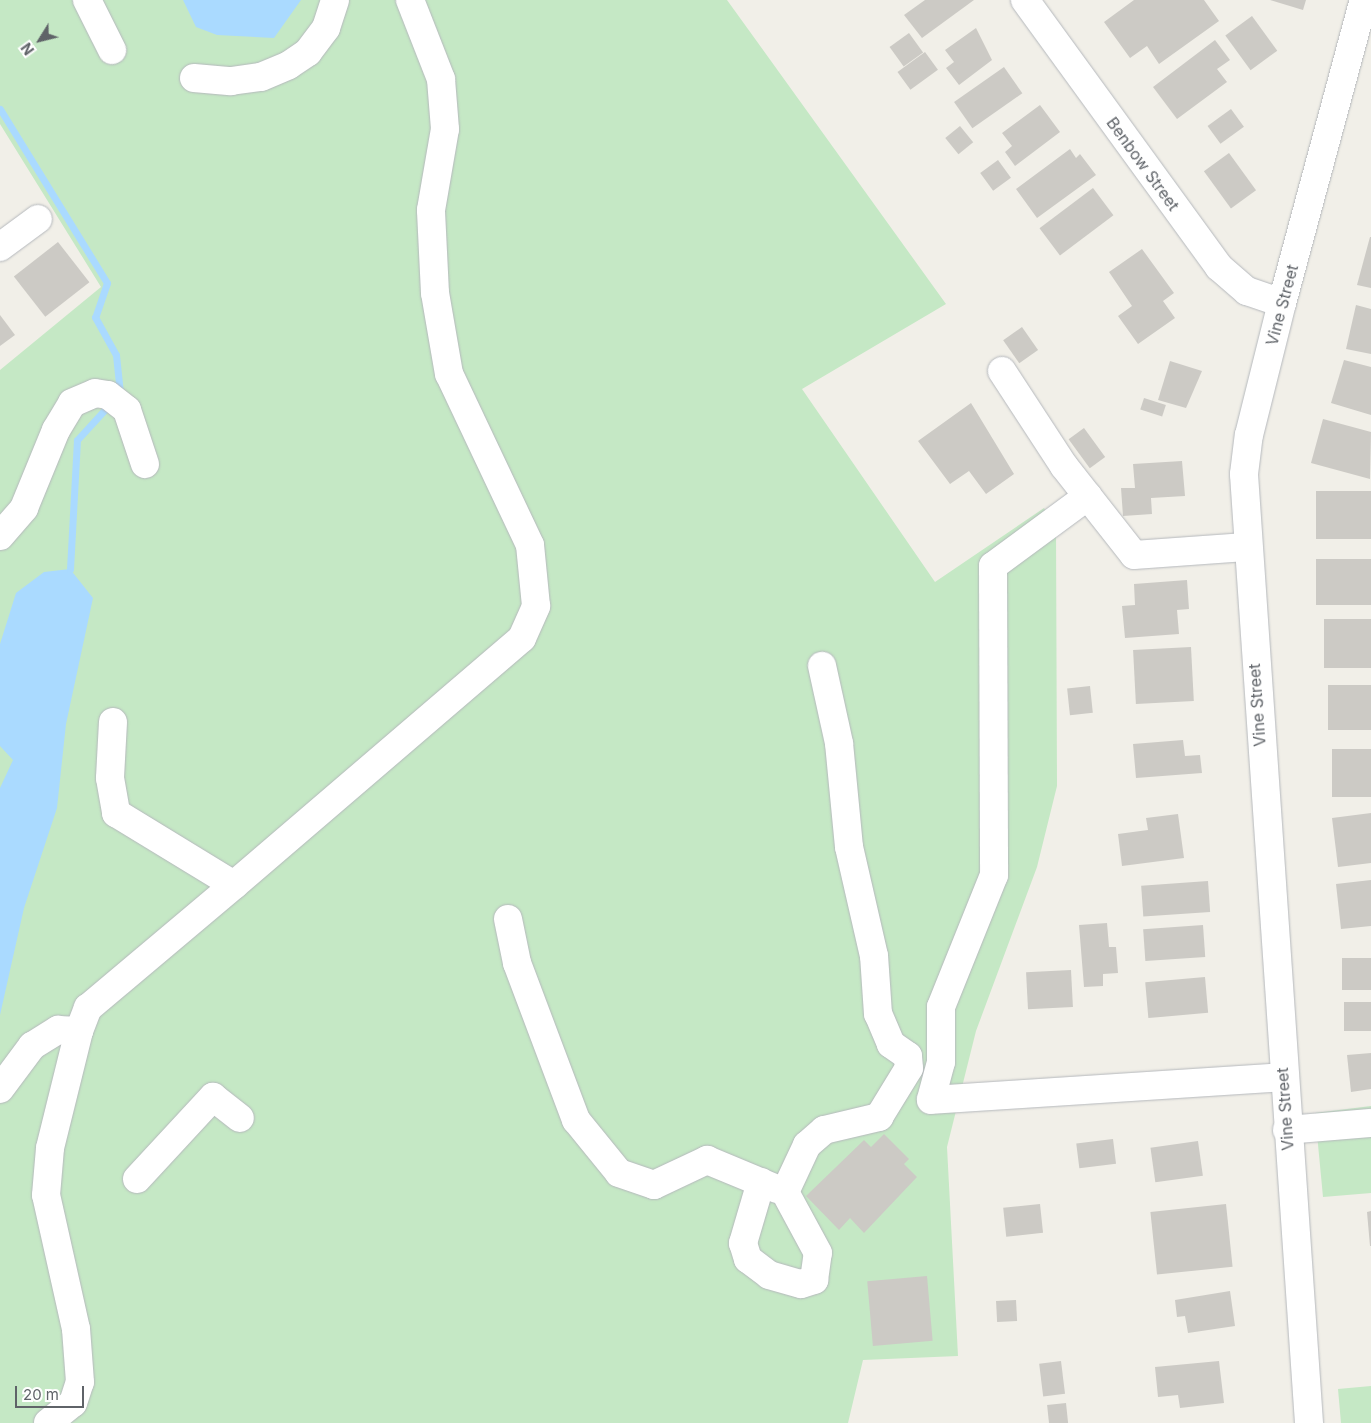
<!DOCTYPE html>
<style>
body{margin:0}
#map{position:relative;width:1371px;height:1423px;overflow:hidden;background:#f1efe8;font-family:Inter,sans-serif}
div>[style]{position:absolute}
.green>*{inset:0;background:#c5e8c5}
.water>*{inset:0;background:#aadaff}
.stream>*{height:7px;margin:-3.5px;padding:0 3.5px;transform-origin:3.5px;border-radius:3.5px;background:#aadaff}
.building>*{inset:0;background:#cccac5;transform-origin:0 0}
.roads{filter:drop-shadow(0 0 1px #b5b8bc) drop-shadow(0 0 1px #b5b8bc)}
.minor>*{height:28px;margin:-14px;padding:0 14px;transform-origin:14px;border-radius:14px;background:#fff}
span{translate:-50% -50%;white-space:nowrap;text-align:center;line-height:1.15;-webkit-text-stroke:4.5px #fff;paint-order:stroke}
.street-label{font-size:16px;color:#5f6368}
.north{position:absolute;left:15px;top:15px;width:50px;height:50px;-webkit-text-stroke:4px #fff;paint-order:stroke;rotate:234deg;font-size:14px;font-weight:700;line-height:20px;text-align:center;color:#5f6368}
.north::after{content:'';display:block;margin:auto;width:18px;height:22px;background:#5f6368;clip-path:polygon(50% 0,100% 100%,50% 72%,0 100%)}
.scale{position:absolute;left:15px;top:1386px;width:69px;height:22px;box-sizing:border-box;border:2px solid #5f6368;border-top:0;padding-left:6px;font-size:15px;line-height:18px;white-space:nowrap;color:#5f6368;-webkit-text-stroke:4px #fff;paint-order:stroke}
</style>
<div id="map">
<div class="green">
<i style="clip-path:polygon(0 0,727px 0,946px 304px,802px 389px,935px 582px,1044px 508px,1056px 528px,1057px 786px,1037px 867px,976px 1031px,947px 1147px,958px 1356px,863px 1360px,848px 1423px,0 1423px,0 370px,101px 287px,0 124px)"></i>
<i style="clip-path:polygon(1371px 1106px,1371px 1193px,1323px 1197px,1315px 1113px)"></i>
<i style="clip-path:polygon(1371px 1386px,1371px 1423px,1341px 1423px,1338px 1389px)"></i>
</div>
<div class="water">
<i style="clip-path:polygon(183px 0,301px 0,274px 38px,217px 35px,196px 27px)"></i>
<i style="clip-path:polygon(70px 569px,93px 598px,66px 724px,57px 808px,24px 908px,0 1015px,0 788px,13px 760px,0 746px,0 644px,16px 593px,44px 572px)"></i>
</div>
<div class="stream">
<i style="left:0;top:109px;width:204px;rotate:58.4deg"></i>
<i style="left:107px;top:283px;width:36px;rotate:109deg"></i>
<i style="left:95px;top:317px;width:43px;rotate:61.1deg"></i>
<i style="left:116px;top:355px;width:37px;rotate:84deg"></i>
<i style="left:70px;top:569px;width:129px;rotate:-86.9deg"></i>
<i style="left:77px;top:440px;width:47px;rotate:-47.6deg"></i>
</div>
<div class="building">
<i style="clip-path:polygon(925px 0,974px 0,922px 38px,904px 15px)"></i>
<i style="clip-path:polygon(1134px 0,1204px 0,1219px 21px,1159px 64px,1147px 46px,1130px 58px,1104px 22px)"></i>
<i style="clip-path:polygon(1270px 0,1306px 0,1303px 10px)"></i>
<i style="left:1252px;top:16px;width:43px;height:33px;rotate:54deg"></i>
<i style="clip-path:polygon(976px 28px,992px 60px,959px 85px,946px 68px,954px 62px,945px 50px)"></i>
<i style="left:909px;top:33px;width:24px;height:24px;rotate:54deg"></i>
<i style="clip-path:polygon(1215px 40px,1230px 60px,1217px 69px,1227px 82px,1177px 119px,1153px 87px)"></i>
<i style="left:925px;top:52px;width:22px;height:34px;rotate:54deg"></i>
<i style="left:1004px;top:67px;width:32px;height:61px;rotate:55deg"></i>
<i style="clip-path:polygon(1040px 105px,1060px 132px,1015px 166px,1005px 152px,1012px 146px,1002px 133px)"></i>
<i style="left:1231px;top:109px;width:22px;height:29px;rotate:54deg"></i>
<i style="left:960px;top:126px;width:21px;height:19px;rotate:51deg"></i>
<i style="clip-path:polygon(1070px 149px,1076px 158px,1080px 154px,1096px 175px,1037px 218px,1016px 189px)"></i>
<i style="left:1229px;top:153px;width:46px;height:31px;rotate:54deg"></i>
<i style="left:998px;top:160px;width:22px;height:22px;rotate:54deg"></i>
<i style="left:1093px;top:188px;width:34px;height:67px;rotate:53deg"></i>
<i style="clip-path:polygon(1370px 237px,1371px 237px,1371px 288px,1357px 285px)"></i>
<i style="left:58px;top:242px;width:51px;height:56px;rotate:52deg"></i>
<i style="clip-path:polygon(1142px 249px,1174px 293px,1163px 301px,1175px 318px,1138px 344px,1118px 316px,1132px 306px,1109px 272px)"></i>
<i style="clip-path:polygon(1356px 305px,1371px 309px,1371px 354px,1346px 349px)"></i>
<i style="clip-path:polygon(0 315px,15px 335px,0 346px)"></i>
<i style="left:1022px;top:327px;width:28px;height:23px;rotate:55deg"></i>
<i style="clip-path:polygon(1344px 360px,1371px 367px,1371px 415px,1331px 403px)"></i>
<i style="clip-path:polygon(1170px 361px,1202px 371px,1186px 408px,1158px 400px)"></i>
<i style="left:1144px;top:398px;width:23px;height:12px;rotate:18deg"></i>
<i style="clip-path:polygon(971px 403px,1014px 474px,986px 494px,969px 471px,950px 484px,918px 441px)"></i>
<i style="clip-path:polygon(1323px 419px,1371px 432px,1370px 479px,1311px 463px)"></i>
<i style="left:1084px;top:428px;width:36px;height:19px;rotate:54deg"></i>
<i style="clip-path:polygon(1182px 461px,1185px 496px,1151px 498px,1152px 514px,1123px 516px,1121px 488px,1135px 488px,1133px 464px)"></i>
<i style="left:1371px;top:491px;width:48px;height:55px;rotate:90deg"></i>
<i style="left:1371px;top:559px;width:46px;height:55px;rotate:90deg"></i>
<i style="clip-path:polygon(1187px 580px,1189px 609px,1177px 610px,1179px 634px,1125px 638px,1122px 606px,1135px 605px,1134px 584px)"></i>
<i style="left:1371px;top:619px;width:49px;height:47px;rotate:90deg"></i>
<i style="left:1191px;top:647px;width:54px;height:58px;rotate:87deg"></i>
<i style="left:1371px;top:685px;width:45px;height:43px;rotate:90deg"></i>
<i style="left:1090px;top:686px;width:27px;height:23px;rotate:84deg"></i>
<i style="clip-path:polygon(1183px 740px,1185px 756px,1200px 755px,1202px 773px,1136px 778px,1133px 744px)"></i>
<i style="left:1371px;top:749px;width:48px;height:39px;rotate:90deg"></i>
<i style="clip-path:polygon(1371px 813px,1371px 863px,1338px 867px,1332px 818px)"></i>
<i style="clip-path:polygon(1178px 814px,1184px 858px,1122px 866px,1118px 834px,1148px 830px,1146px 818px)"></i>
<i style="clip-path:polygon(1371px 880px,1371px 926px,1341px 929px,1336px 884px)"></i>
<i style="left:1208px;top:881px;width:31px;height:67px;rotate:86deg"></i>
<i style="clip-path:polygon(1107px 923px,1109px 947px,1116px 947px,1118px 973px,1103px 974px,1103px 986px,1084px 987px,1079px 925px)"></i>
<i style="left:1203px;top:925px;width:32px;height:60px;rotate:86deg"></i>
<i style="left:1371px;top:958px;width:32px;height:29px;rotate:90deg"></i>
<i style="left:1071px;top:970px;width:37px;height:45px;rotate:87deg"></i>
<i style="left:1205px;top:977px;width:36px;height:60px;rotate:85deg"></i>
<i style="left:1371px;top:1002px;width:29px;height:27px;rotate:90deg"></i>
<i style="clip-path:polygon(1371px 1053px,1371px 1089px,1351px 1092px,1347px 1055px)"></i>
<i style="clip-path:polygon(884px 1134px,909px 1159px,904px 1164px,917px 1177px,864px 1233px,850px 1218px,839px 1230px,806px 1196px,864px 1140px,871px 1147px)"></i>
<i style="left:1113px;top:1139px;width:25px;height:37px;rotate:83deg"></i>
<i style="left:1198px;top:1141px;width:35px;height:48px;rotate:82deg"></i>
<i style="left:1040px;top:1204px;width:29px;height:37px;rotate:84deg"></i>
<i style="left:1226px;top:1204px;width:63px;height:76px;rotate:84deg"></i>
<i style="clip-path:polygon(1371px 1211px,1371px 1246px,1370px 1246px,1367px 1212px)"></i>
<i style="left:927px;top:1276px;width:65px;height:60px;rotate:85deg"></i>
<i style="clip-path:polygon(1230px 1291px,1235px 1326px,1188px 1333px,1185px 1316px,1177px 1317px,1175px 1300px)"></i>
<i style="left:1016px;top:1300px;width:21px;height:20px;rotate:87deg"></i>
<i style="left:1061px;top:1361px;width:33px;height:22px;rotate:83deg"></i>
<i style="clip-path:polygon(1219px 1361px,1224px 1403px,1180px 1408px,1178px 1395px,1158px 1397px,1155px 1367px)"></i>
<i style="left:1066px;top:1403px;width:20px;height:19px;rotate:84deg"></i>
</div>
<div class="roads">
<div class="minor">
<i style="left:87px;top:0;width:56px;rotate:63.4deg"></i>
<i style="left:1025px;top:0;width:330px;rotate:54deg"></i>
<i style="left:1219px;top:267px;width:37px;rotate:41deg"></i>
<i style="left:1247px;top:291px;width:37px;rotate:19deg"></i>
<i style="left:194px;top:78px;width:37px;rotate:5deg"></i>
<i style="left:231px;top:81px;width:30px;rotate:-8deg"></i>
<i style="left:261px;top:77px;width:30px;rotate:-23deg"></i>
<i style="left:289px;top:65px;width:23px;rotate:-34deg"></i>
<i style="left:308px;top:52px;width:30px;rotate:-53deg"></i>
<i style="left:326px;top:28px;width:29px;rotate:-72deg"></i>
<i style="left:0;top:247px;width:47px;rotate:-36.4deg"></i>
<i style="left:1002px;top:371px;width:113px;rotate:56.9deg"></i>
<i style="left:1064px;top:466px;width:113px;rotate:51.8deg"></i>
<i style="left:1134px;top:555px;width:112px;rotate:-4.1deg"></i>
<i style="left:1088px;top:496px;width:118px;rotate:143.6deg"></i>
<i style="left:993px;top:566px;width:309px;rotate:89.8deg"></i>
<i style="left:994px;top:875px;width:142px;rotate:111.9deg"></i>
<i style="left:941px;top:1007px;width:55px;rotate:90deg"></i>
<i style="left:941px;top:1062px;width:39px;rotate:105deg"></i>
<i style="left:931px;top:1100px;width:353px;rotate:-3.7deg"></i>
<i style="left:0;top:536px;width:37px;rotate:-49deg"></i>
<i style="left:24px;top:508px;width:84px;rotate:-67.7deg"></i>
<i style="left:56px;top:430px;width:31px;rotate:-59deg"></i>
<i style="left:72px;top:403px;width:25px;rotate:-23deg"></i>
<i style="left:95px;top:393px;width:13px;rotate:9deg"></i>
<i style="left:108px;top:395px;width:24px;rotate:38deg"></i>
<i style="left:127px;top:410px;width:57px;rotate:71.6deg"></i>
<i style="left:113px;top:722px;width:56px;rotate:93.1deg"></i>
<i style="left:110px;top:778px;width:36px;rotate:80deg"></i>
<i style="left:116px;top:813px;width:138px;rotate:31.4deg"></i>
<i style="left:234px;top:885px;width:379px;rotate:-40.6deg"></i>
<i style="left:522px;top:638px;width:35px;rotate:-66deg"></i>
<i style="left:536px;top:606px;width:61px;rotate:-95.6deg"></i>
<i style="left:530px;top:545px;width:189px;rotate:-115.3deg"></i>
<i style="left:449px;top:374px;width:82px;rotate:-99.8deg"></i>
<i style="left:435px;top:293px;width:83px;rotate:-92.8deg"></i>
<i style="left:431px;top:210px;width:82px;rotate:-80.2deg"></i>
<i style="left:445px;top:129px;width:50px;rotate:-94.6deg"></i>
<i style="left:441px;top:79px;width:85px;rotate:-111.4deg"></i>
<i style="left:508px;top:919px;width:45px;rotate:78.4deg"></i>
<i style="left:517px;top:963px;width:168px;rotate:69.4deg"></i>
<i style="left:576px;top:1120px;width:68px;rotate:50.9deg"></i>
<i style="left:619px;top:1173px;width:37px;rotate:19deg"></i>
<i style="left:654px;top:1185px;width:59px;rotate:-25.3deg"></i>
<i style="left:707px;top:1160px;width:76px;rotate:22.5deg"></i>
<i style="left:0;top:1089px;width:54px;rotate:-53.3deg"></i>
<i style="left:32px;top:1046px;width:31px;rotate:-32deg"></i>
<i style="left:58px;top:1030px;width:21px;rotate:3deg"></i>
<i style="left:1287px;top:1130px;width:84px;rotate:-4.8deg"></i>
<i style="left:137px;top:1179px;width:112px;rotate:-47.2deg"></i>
<i style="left:213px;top:1097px;width:34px;rotate:38deg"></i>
<i style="left:761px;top:1182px;width:64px;rotate:106.4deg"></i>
<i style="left:743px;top:1243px;width:17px;rotate:73deg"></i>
<i style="left:748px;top:1259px;width:26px;rotate:37deg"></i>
<i style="left:769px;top:1275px;width:33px;rotate:16deg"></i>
<i style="left:801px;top:1284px;width:14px;rotate:-17deg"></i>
<i style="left:814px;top:1280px;width:27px;rotate:-82deg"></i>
<i style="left:818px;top:1253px;width:69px;rotate:-118.4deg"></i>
<i style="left:785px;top:1192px;width:52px;rotate:-64.9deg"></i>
<i style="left:807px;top:1145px;width:23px;rotate:-41deg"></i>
<i style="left:824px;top:1130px;width:57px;rotate:-13.3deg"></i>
<i style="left:879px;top:1117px;width:57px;rotate:-58.5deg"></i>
<i style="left:909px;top:1068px;width:12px;rotate:-95deg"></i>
<i style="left:908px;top:1056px;width:21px;rotate:-145deg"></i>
<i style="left:891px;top:1044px;width:33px;rotate:-113deg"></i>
<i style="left:878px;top:1014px;width:58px;rotate:-93.9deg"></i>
<i style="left:874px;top:956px;width:112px;rotate:-102.9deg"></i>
<i style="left:849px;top:847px;width:104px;rotate:-95.5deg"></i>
<i style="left:839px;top:743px;width:79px;rotate:-102.4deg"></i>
<i style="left:48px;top:1423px;width:32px;rotate:-39deg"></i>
<i style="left:73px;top:1403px;width:22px;rotate:-72deg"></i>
<i style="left:80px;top:1382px;width:53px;rotate:-94.3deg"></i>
<i style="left:76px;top:1329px;width:137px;rotate:-102.6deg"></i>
<i style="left:46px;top:1195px;width:47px;rotate:-85.1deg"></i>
<i style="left:50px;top:1148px;width:121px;rotate:-76.1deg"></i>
<i style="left:79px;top:1031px;width:25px;rotate:-69deg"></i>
<i style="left:88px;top:1008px;width:191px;rotate:-40.1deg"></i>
<i style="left:1309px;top:1423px;width:951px;rotate:-93.92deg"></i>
<i style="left:1244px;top:474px;width:39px;rotate:-83deg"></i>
<i style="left:1249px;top:435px;width:136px;rotate:-76deg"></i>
<i style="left:1282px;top:303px;width:314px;rotate:-74.9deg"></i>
</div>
</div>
<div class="street-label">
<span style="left:1143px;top:164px;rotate:54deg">Benbow Street</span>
<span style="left:1282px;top:305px;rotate:-75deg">Vine Street</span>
<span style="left:1257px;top:705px;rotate:-94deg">Vine Street</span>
<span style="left:1285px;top:1109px;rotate:-94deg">Vine Street</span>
</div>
<div class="north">N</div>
<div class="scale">20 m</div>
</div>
